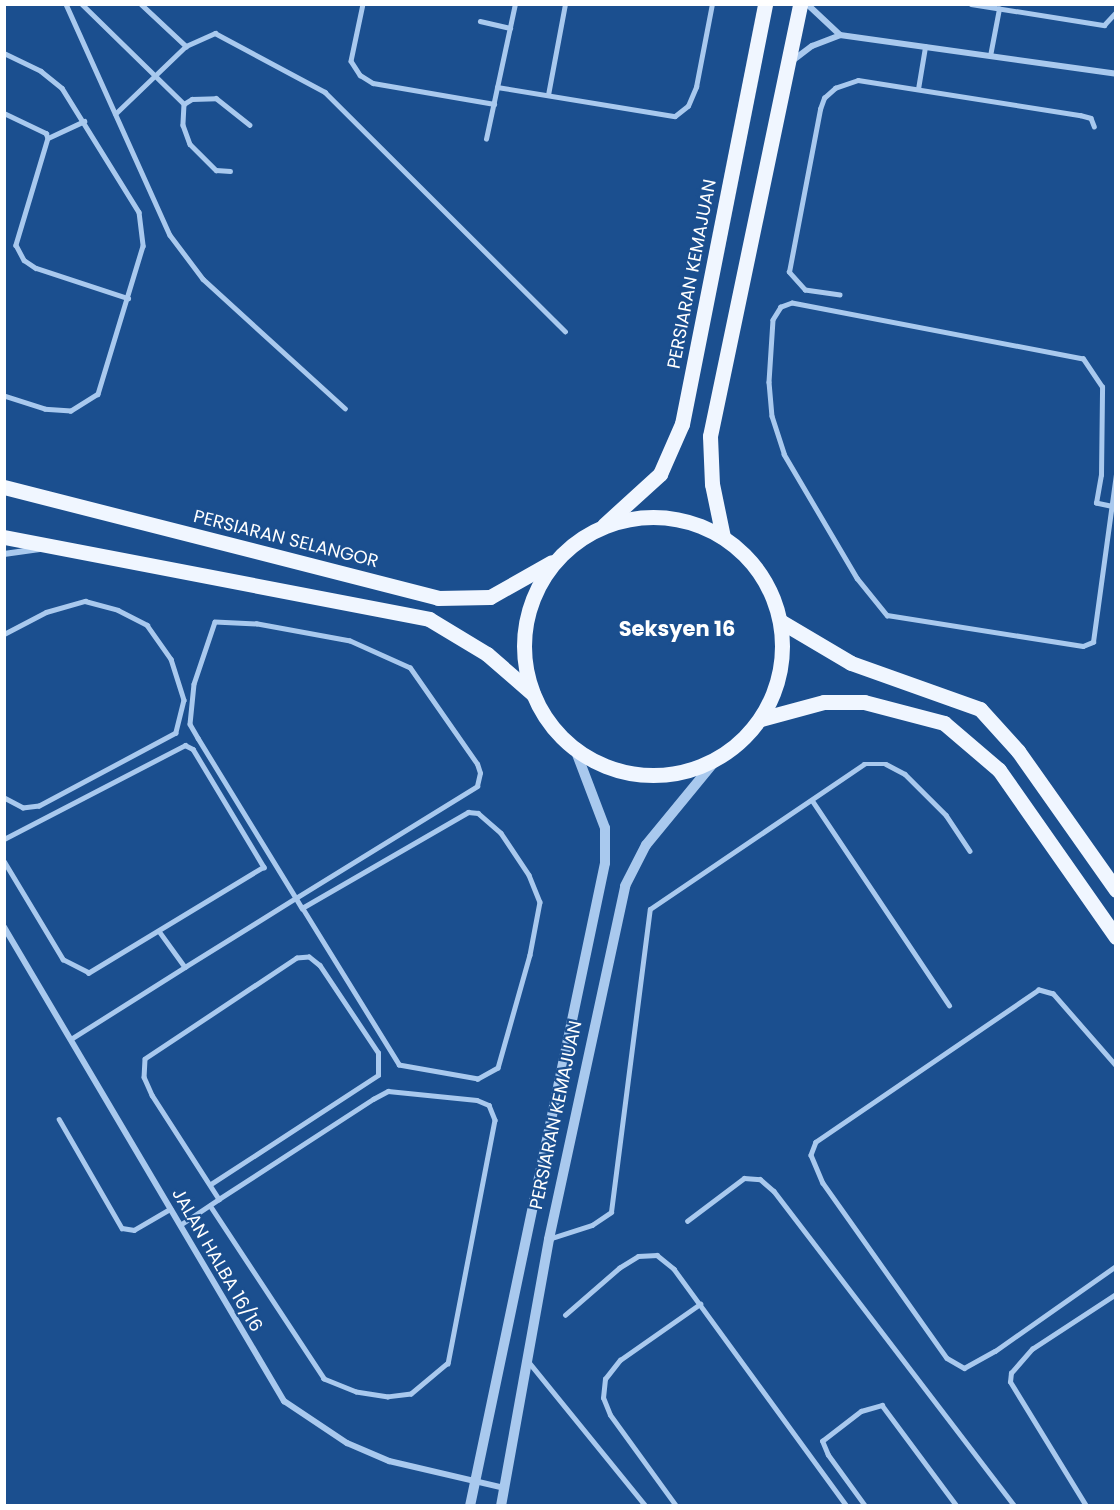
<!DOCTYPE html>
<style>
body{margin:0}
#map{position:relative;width:1120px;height:1510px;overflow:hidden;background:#1b4f8f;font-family:Poppins,sans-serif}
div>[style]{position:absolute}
.service>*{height:4.5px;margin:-2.25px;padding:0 2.25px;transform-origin:2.25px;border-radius:2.25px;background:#a9c9ee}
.minor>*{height:6px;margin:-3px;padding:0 3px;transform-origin:3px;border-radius:3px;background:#a9c9ee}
.tertiary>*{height:10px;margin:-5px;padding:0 5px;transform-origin:5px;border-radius:5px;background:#a9c9ee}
.primary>*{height:15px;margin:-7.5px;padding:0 7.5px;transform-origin:7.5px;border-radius:7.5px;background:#f0f6ff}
.primary>.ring{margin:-7.5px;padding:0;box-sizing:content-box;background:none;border:15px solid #f0f6ff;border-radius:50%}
span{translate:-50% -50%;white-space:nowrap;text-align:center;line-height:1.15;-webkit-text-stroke:4.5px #1b4f8f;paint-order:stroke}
.street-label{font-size:18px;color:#fff}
.quarter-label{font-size:21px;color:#fff;font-weight:700}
.frame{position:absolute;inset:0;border:6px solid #fff;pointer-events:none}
</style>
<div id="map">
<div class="service">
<i style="left:66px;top:4px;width:253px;rotate:65.8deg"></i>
<i style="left:170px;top:235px;width:55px;rotate:53.1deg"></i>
<i style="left:203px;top:279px;width:192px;rotate:42.3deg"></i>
<i style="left:82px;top:4px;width:143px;rotate:44.4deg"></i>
<i style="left:184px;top:104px;width:9px;rotate:-32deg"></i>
<i style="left:192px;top:99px;width:24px;rotate:-2deg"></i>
<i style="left:216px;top:98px;width:43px;rotate:38.5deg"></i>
<i style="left:141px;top:4px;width:62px;rotate:43deg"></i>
<i style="left:363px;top:4px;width:58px;rotate:101.9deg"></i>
<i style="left:351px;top:61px;width:17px;rotate:57deg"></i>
<i style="left:360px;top:75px;width:15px;rotate:32deg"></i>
<i style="left:373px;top:83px;width:123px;rotate:9.8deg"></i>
<i style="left:971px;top:4px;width:135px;rotate:9deg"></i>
<i style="left:1104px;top:25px;width:18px;rotate:-47deg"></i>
<i style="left:480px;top:21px;width:31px;rotate:13deg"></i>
<i style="left:4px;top:53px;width:41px;rotate:25.9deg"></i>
<i style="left:41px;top:71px;width:27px;rotate:39deg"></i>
<i style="left:62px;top:88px;width:146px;rotate:58.2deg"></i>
<i style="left:139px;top:212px;width:34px;rotate:83deg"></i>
<i style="left:143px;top:246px;width:155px;rotate:106.9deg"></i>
<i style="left:98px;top:394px;width:32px;rotate:148deg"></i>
<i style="left:71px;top:411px;width:26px;rotate:-176deg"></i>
<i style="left:45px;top:409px;width:43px;rotate:-162.4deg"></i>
<i style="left:990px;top:56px;width:48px;rotate:-79.2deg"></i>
<i style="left:497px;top:87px;width:180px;rotate:9.3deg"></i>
<i style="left:675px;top:116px;width:16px;rotate:-38deg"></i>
<i style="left:688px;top:106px;width:21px;rotate:-67deg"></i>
<i style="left:696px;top:87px;width:85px;rotate:-79.1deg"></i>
<i style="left:918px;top:89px;width:43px;rotate:-80.5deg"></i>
<i style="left:548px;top:95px;width:93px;rotate:-79.4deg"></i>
<i style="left:184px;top:104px;width:21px;rotate:93deg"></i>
<i style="left:183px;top:125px;width:20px;rotate:70deg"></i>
<i style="left:190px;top:144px;width:37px;rotate:45deg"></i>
<i style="left:216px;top:170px;width:14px;rotate:4deg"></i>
<i style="left:4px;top:113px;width:47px;rotate:25.5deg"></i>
<i style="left:46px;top:133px;width:5px;rotate:68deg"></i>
<i style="left:48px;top:138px;width:112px;rotate:106.7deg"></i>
<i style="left:16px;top:245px;width:17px;rotate:62deg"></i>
<i style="left:24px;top:260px;width:14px;rotate:34deg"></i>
<i style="left:36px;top:268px;width:97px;rotate:18.1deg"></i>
<i style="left:115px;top:114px;width:98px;rotate:-43.8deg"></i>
<i style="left:186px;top:46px;width:32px;rotate:-24deg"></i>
<i style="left:215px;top:33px;width:125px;rotate:28.2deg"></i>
<i style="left:325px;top:92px;width:339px;rotate:44.9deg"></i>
<i style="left:48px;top:138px;width:40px;rotate:-25deg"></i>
<i style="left:486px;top:139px;width:138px;rotate:-77.9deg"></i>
<i style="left:840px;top:295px;width:35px;rotate:-172deg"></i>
<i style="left:805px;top:290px;width:24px;rotate:-132deg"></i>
<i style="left:789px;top:272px;width:166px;rotate:-79.2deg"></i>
<i style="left:820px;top:109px;width:12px;rotate:-70deg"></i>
<i style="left:824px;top:98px;width:15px;rotate:-42deg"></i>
<i style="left:835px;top:88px;width:24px;rotate:-19deg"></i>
<i style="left:858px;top:80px;width:225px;rotate:9deg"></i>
<i style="left:1080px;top:115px;width:11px;rotate:15deg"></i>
<i style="left:1091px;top:118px;width:9px;rotate:69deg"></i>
<i style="left:1110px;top:506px;width:14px;rotate:-168deg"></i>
<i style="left:1096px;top:503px;width:28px;rotate:-80deg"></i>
<i style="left:1101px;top:475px;width:88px;rotate:-89.3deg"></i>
<i style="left:1102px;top:387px;width:34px;rotate:-124deg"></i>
<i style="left:1083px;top:359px;width:296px;rotate:-169.1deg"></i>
<i style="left:792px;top:303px;width:12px;rotate:160deg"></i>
<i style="left:781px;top:307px;width:15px;rotate:122deg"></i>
<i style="left:773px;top:320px;width:62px;rotate:93.7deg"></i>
<i style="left:769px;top:382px;width:34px;rotate:85deg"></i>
<i style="left:772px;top:416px;width:40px;rotate:72deg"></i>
<i style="left:784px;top:454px;width:144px;rotate:59.5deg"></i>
<i style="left:857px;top:578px;width:48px;rotate:51deg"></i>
<i style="left:887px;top:615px;width:198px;rotate:9deg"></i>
<i style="left:1083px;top:646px;width:11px;rotate:-22deg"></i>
<i style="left:1093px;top:642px;width:171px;rotate:-82.2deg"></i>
<i style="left:4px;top:634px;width:47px;rotate:-27.6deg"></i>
<i style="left:46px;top:612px;width:41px;rotate:-15.8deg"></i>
<i style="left:85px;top:601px;width:34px;rotate:15deg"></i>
<i style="left:118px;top:610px;width:33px;rotate:27deg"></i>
<i style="left:147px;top:625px;width:42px;rotate:54.8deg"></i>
<i style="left:171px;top:659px;width:43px;rotate:72.4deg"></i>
<i style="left:184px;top:700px;width:34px;rotate:104deg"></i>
<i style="left:176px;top:733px;width:155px;rotate:151.9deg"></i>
<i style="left:39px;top:806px;width:16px;rotate:173deg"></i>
<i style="left:23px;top:808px;width:21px;rotate:-152deg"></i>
<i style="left:812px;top:800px;width:247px;rotate:56.2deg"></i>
<i style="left:468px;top:812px;width:10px;rotate:6deg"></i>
<i style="left:478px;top:813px;width:30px;rotate:41deg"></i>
<i style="left:501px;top:833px;width:50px;rotate:56.3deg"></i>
<i style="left:529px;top:875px;width:29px;rotate:68deg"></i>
<i style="left:540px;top:902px;width:54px;rotate:100.7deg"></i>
<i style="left:530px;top:955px;width:117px;rotate:105.8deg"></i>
<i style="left:498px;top:1068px;width:23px;rotate:151deg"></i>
<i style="left:478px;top:1079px;width:80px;rotate:-170deg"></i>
<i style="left:399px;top:1065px;width:185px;rotate:-121.7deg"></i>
<i style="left:302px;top:908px;width:192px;rotate:-30deg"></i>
<i style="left:4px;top:839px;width:204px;rotate:-27.4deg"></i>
<i style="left:185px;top:745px;width:9px;rotate:27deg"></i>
<i style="left:193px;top:749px;width:138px;rotate:59deg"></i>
<i style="left:264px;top:867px;width:205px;rotate:148.8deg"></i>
<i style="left:89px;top:973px;width:29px;rotate:-153deg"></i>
<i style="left:63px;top:960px;width:114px;rotate:-121deg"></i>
<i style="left:159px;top:931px;width:44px;rotate:54.2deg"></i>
<i style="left:71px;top:1039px;width:135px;rotate:-32.3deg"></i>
<i style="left:185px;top:967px;width:131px;rotate:-31.9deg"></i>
<i style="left:296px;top:898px;width:213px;rotate:-31.7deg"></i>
<i style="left:477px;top:786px;width:13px;rotate:-77deg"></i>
<i style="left:480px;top:773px;width:9px;rotate:-108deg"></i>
<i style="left:477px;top:764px;width:117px;rotate:-124.9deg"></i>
<i style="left:410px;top:668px;width:66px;rotate:-155.8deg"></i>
<i style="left:350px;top:641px;width:95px;rotate:-169.6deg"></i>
<i style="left:257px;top:624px;width:42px;rotate:-177.3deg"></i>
<i style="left:215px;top:622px;width:65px;rotate:108.7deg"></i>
<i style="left:194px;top:684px;width:40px;rotate:95.7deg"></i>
<i style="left:190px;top:724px;width:16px;rotate:60deg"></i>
<i style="left:198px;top:738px;width:188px;rotate:58.5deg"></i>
<i style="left:296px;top:898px;width:12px;rotate:59deg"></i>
<i style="left:1116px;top:1066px;width:96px;rotate:-131.2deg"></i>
<i style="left:1053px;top:994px;width:15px;rotate:-164deg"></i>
<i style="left:1039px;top:990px;width:270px;rotate:145.7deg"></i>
<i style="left:816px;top:1142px;width:14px;rotate:111deg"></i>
<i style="left:811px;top:1155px;width:30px;rotate:67deg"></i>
<i style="left:823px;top:1183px;width:214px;rotate:54.7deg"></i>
<i style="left:947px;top:1358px;width:20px;rotate:30deg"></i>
<i style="left:964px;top:1368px;width:35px;rotate:-29deg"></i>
<i style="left:995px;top:1351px;width:148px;rotate:-35.1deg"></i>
<i style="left:59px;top:1119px;width:126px;rotate:60deg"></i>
<i style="left:122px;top:1228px;width:12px;rotate:9deg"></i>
<i style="left:134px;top:1230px;width:42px;rotate:-30.3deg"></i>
<i style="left:211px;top:1184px;width:199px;rotate:-33.1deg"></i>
<i style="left:378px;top:1075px;width:22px;rotate:-90deg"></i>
<i style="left:378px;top:1053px;width:105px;rotate:-123.7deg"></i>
<i style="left:320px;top:966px;width:14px;rotate:-141deg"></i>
<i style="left:309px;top:957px;width:12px;rotate:175deg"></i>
<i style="left:297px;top:958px;width:182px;rotate:146.4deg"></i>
<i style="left:145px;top:1059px;width:18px;rotate:93deg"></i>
<i style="left:144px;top:1077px;width:20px;rotate:66deg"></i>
<i style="left:152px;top:1095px;width:124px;rotate:57.2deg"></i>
<i style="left:687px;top:1221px;width:71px;rotate:-37deg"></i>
<i style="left:744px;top:1178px;width:16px;rotate:4deg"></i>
<i style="left:760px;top:1179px;width:18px;rotate:41deg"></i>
<i style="left:774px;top:1191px;width:397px;rotate:52.6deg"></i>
<i style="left:180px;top:1225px;width:47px;rotate:-33.7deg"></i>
<i style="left:219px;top:1199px;width:184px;rotate:-33deg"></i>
<i style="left:373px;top:1099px;width:17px;rotate:-28deg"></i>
<i style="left:388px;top:1091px;width:89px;rotate:5.8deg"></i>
<i style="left:477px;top:1100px;width:13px;rotate:23deg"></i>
<i style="left:489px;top:1105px;width:16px;rotate:68deg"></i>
<i style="left:495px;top:1120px;width:248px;rotate:100.9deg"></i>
<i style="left:448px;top:1363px;width:48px;rotate:140deg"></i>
<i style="left:411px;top:1394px;width:23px;rotate:173deg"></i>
<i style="left:388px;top:1397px;width:32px;rotate:-171deg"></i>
<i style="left:356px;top:1392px;width:35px;rotate:-158deg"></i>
<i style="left:324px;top:1379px;width:207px;rotate:-123.4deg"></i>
<i style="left:552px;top:1238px;width:42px;rotate:-18deg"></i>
<i style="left:592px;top:1225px;width:23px;rotate:-34deg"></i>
<i style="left:611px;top:1212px;width:305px;rotate:-82.7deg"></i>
<i style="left:650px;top:909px;width:258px;rotate:-34.1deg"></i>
<i style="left:864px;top:764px;width:22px"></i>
<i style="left:886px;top:764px;width:21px;rotate:28deg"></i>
<i style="left:905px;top:774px;width:58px;rotate:45deg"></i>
<i style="left:946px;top:815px;width:43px;rotate:56.3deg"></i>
<i style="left:565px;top:1315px;width:72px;rotate:-41deg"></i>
<i style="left:619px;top:1268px;width:22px;rotate:-32deg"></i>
<i style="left:638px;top:1256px;width:19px;rotate:-3deg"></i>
<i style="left:657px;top:1255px;width:22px;rotate:39deg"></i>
<i style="left:674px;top:1269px;width:293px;rotate:53.9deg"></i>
<i style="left:528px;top:1361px;width:187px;rotate:50.9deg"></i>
<i style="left:676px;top:1506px;width:112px;rotate:-126deg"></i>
<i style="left:610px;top:1415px;width:18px;rotate:-112deg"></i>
<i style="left:603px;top:1398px;width:19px;rotate:-84deg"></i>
<i style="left:605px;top:1379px;width:24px;rotate:-52deg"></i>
<i style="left:620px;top:1360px;width:98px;rotate:-35deg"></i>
<i style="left:865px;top:1506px;width:63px;rotate:-126deg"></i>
<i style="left:828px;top:1455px;width:15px;rotate:-113deg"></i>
<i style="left:822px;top:1441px;width:49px;rotate:-37.6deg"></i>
<i style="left:861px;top:1411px;width:22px;rotate:-16deg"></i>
<i style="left:882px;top:1405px;width:126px;rotate:53.4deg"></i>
<i style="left:1086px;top:1506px;width:145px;rotate:-121.5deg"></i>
<i style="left:1010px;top:1382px;width:9px;rotate:-84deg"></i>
<i style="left:1011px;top:1373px;width:32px;rotate:-49deg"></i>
<i style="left:1032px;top:1349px;width:100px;rotate:-33.2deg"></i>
</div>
<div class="minor">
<i style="left:807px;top:4px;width:45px;rotate:43.2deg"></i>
<i style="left:792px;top:61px;width:25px;rotate:-37deg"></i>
<i style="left:812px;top:46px;width:30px;rotate:-21deg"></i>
<i style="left:840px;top:35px;width:279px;rotate:8deg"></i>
<i style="left:4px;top:554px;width:36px;rotate:-8deg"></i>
<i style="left:4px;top:927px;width:551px;rotate:59.43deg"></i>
<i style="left:284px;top:1401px;width:76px;rotate:33.7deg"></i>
<i style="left:347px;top:1443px;width:46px;rotate:23.2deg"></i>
<i style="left:389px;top:1461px;width:118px;rotate:13.2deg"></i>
</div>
<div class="tertiary">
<i style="left:470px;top:1506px;width:657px;rotate:-78.14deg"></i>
<i style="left:605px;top:863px;width:35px;rotate:-90deg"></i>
<i style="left:605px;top:828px;width:85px;rotate:-110.8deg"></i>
<i style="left:501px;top:1506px;width:271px;rotate:-79.8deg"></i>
<i style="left:549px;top:1239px;width:361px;rotate:-77.8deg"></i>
<i style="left:625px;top:886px;width:46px;rotate:-62.9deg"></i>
<i style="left:646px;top:845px;width:109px;rotate:-50.6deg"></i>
</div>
<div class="primary">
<i style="left:4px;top:487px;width:448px;rotate:14.3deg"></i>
<i style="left:438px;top:598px;width:52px;rotate:-1.1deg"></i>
<i style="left:490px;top:597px;width:71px;rotate:-29.4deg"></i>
<i class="ring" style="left:524px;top:517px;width:243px;height:243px"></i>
<i style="left:604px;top:525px;width:76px;rotate:-42.3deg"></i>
<i style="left:660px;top:474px;width:55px;rotate:-66.3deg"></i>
<i style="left:682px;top:424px;width:428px;rotate:-78.8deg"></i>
<i style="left:4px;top:537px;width:433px;rotate:10.9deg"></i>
<i style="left:429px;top:619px;width:68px;rotate:31.1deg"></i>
<i style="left:487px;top:654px;width:61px;rotate:41deg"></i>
<i style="left:723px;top:537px;width:54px;rotate:-101.7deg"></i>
<i style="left:712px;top:484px;width:48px;rotate:-92.4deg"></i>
<i style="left:710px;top:436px;width:441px;rotate:-78.2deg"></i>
<i style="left:780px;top:621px;width:82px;rotate:30.6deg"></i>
<i style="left:851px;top:663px;width:137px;rotate:19.6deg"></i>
<i style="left:980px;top:709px;width:57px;rotate:47.9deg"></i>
<i style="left:1018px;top:751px;width:170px;rotate:54.8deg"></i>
<i style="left:761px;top:719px;width:65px;rotate:-15.1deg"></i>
<i style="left:824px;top:702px;width:40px"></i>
<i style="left:864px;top:702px;width:83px;rotate:14.7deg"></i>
<i style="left:944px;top:723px;width:72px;rotate:40.5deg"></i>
<i style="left:999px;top:770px;width:204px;rotate:55deg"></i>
</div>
<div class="street-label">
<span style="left:692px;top:274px;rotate:-79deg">PERSIARAN KEMAJUAN</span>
<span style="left:286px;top:539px;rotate:14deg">PERSIARAN SELANGOR</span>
<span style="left:556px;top:1115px;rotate:-78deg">PERSIARAN KEMAJUAN</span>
<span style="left:217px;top:1260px;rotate:60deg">JALAN HALBA 16/16</span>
</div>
<div class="quarter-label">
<span style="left:677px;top:629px">Seksyen 16</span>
</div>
<div class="frame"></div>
</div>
